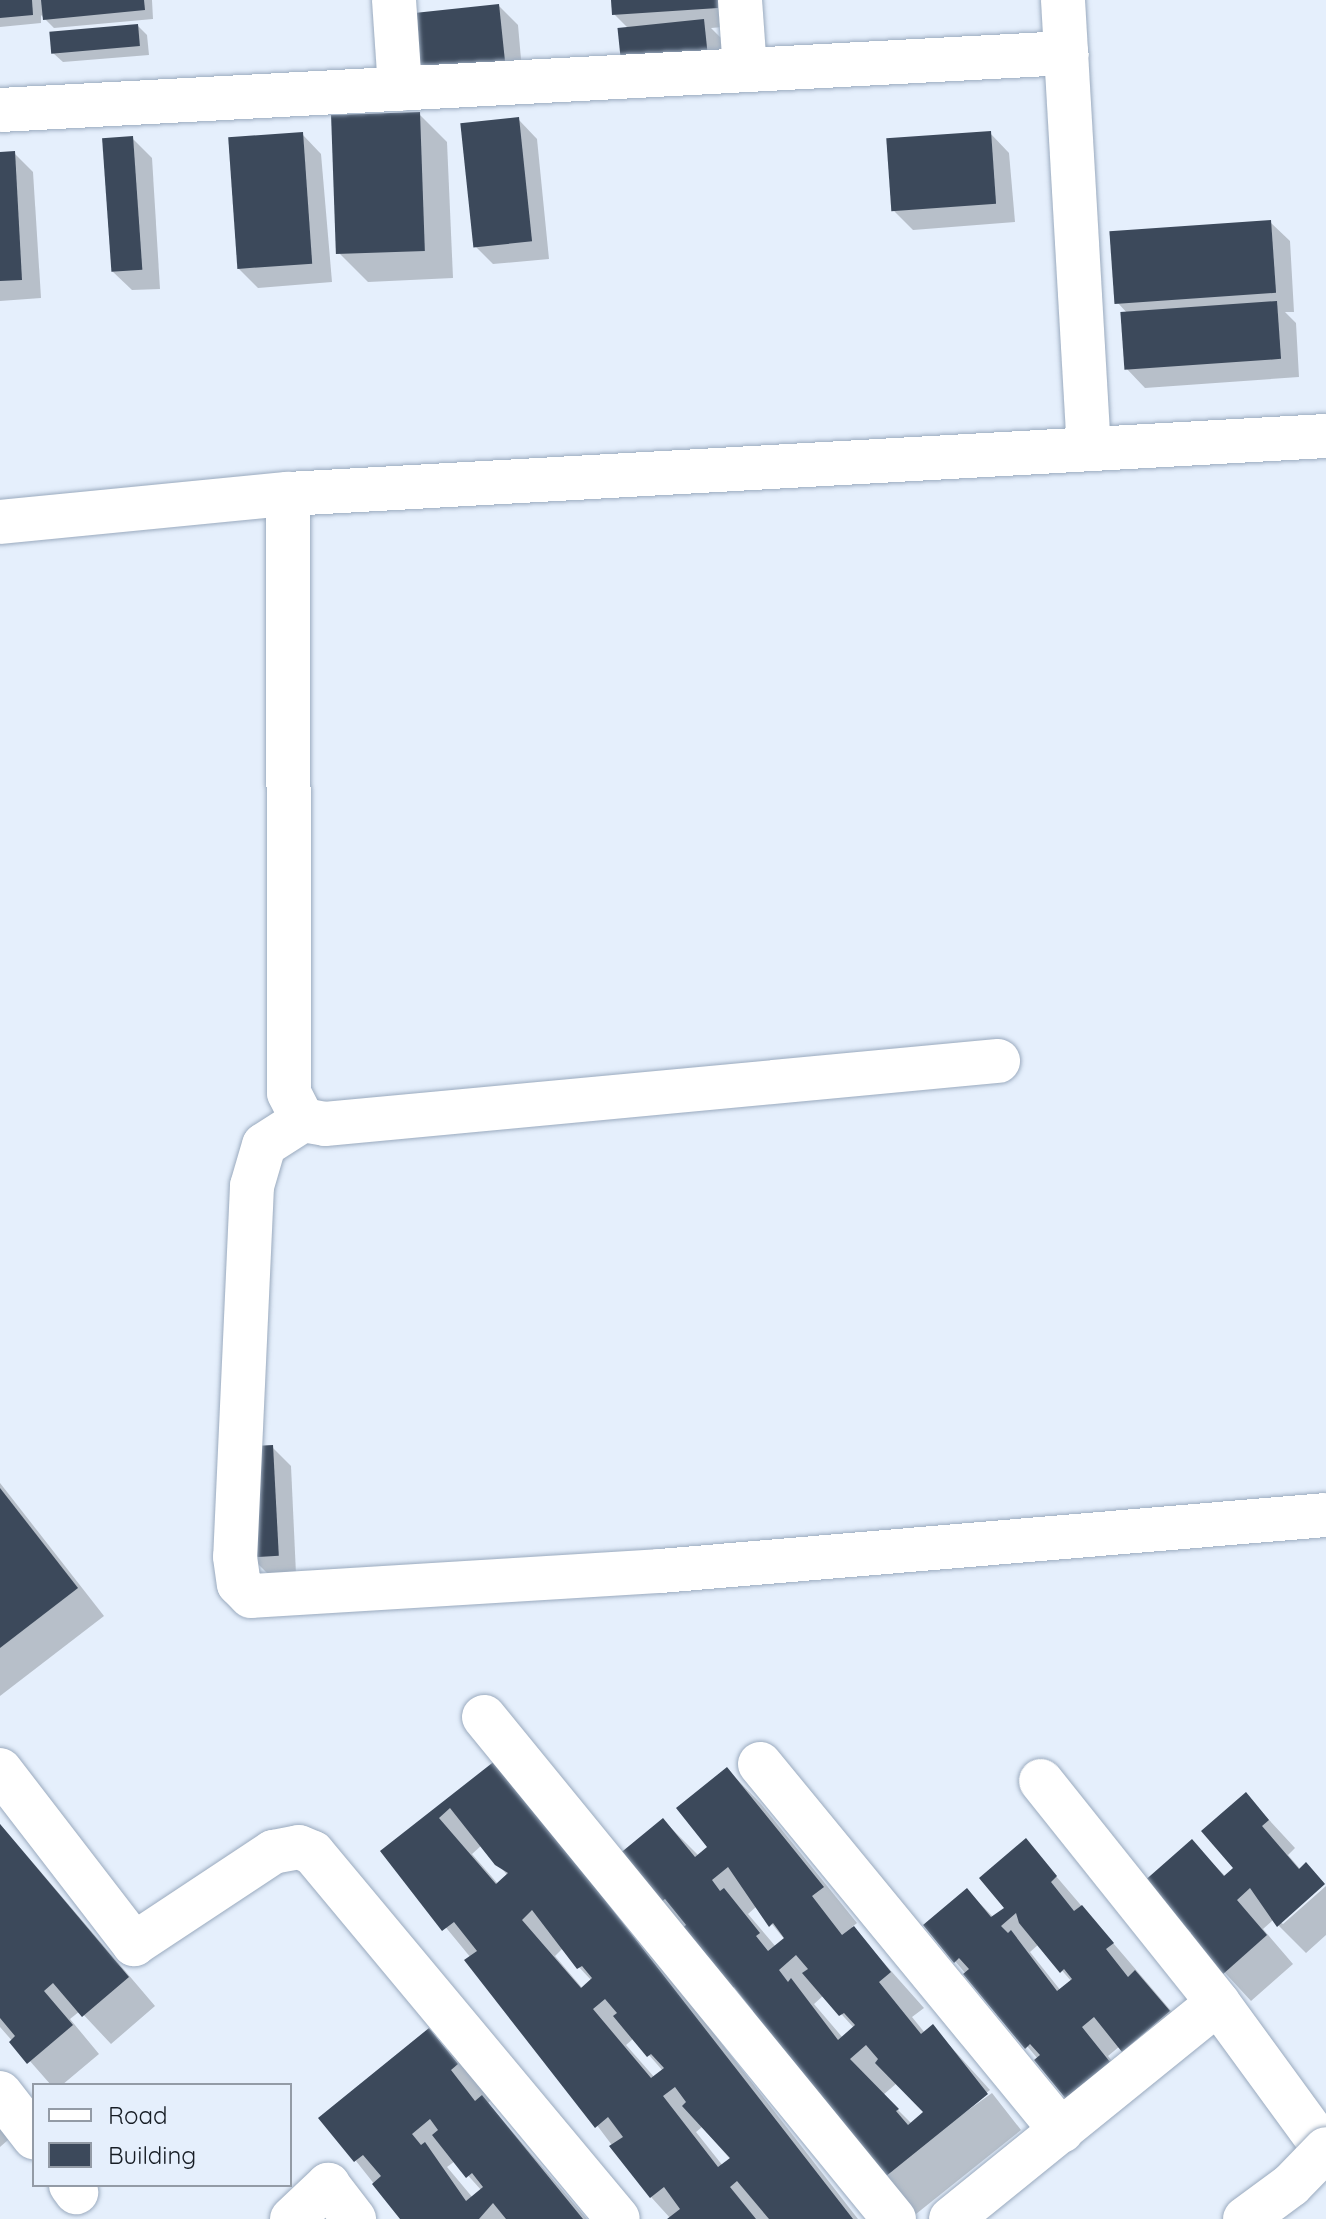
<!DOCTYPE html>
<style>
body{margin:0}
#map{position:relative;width:1326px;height:2219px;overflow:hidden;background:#e5effc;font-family:Quicksand,sans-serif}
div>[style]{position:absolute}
.shadow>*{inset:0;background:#0003}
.building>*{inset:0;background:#3c495b;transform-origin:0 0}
.roads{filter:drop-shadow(0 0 2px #9aaabe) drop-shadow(0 0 2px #9aaabe)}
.minor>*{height:44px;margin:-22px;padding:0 22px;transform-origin:22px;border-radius:22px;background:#fff}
.bridges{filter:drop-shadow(0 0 2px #9aaabe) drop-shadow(0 0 2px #9aaabe)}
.major-bridge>*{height:44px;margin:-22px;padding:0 22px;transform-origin:22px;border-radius:22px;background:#fff}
span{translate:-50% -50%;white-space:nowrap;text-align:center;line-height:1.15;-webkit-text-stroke:8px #e5effc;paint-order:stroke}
.legend{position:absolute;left:32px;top:2083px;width:260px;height:104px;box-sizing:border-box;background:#e5effc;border:2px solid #939ba6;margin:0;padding:10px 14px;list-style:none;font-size:24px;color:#171d25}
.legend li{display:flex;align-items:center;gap:16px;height:40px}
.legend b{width:40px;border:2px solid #939ba6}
</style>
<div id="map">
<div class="shadow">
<i style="clip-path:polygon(0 0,152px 0,153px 19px,54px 28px,41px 15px,41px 23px,0 27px)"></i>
<i style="clip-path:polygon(613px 0,735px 0,736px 26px,711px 28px,723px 40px,726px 75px,628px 28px,614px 14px)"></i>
<i style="clip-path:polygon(499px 6px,518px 25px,523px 82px,416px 14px)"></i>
<i style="clip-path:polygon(138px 26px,147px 35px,149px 55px,63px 62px,53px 53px)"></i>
<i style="clip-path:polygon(419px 114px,447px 142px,453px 278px,368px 282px,340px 254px)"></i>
<i style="clip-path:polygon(518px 119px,537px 139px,549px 259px,493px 264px,474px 245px)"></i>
<i style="clip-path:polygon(990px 133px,1009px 153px,1015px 222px,913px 230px,894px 211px)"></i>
<i style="clip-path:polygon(302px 134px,321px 154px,332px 282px,258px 288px,239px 269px)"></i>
<i style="clip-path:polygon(133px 139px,152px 158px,160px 289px,132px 290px,112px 271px)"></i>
<i style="clip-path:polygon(14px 153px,33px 172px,41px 298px,0 301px,0 154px)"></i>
<i style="clip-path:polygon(1270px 222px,1290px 241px,1294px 312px,1285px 312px,1296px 323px,1299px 377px,1145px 388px,1126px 368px,1128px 314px,1117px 302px)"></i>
<i style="clip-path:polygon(272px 1447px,291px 1466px,296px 1574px,269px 1575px,250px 1556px)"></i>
<i style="clip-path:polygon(0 1483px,104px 1616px,0 1696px)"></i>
<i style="clip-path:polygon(evenodd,495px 1763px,530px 1797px,858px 2219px,671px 2219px,651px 2197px,471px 1958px,383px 1851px,495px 1763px,482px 1845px,508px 1876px,498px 1884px,472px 1854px,482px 1845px,495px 1763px,562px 1949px,592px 1981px,583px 1989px,555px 1956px,562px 1949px,495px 1763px,634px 2038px,663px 2071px,655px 2078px,626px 2045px,634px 2038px,495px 1763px,702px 2127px,731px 2160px,723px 2166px,696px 2132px,702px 2127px)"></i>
<i style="clip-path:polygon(evenodd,727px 1769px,761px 1804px,857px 1923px,852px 1927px,924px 2008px,912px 2017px,925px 2033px,933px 2027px,990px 2090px,939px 2131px,992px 2093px,1021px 2130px,916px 2214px,881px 2180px,659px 1903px,663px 1820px,699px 1856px,710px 1847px,727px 1769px,757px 1906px,785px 1940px,776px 1947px,748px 1914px,757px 1906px,727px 1769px,824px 1995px,854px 2028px,843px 2038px,814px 2004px,824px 1995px,727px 1769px,897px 2083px,926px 2112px,912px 2124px,883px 2095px,897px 2083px)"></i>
<i style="clip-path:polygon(1246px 1795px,1295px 1848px,1288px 1855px,1301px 1870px,1306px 1865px,1324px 1883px,1280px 1922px,1283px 1924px,1326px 1886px,1326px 1935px,1306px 1953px,1273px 1920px,1263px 1929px,1293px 1964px,1251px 2001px,1191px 1936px,1192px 1842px,1226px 1877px,1235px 1869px)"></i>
<i style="clip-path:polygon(0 1824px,155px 2006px,111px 2044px,80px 2011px,70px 2019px,99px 2054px,62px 2085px,51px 2085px,0 2027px)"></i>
<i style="clip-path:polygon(evenodd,1026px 1841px,1196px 2040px,1151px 2078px,1120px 2046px,1108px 2056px,1136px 2091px,1038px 2059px,955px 1961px,967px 1890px,994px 1918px,1007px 1908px,1026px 1841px,1039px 1944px,1072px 1982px,1061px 1991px,1030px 1952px,1039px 1944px)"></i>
<i style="clip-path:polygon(evenodd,428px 2031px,463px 2065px,491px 2100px,488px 2103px,587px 2219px,402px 2219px,356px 2161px,428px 2031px,455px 2161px,482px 2191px,473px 2198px,447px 2167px,455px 2161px)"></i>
<i style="clip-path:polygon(0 2115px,16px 2133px,0 2147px)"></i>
</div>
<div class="building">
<i style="clip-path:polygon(0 0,32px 0,33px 15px,0 18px)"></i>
<i style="clip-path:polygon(41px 0,144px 0,145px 10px,43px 20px)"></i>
<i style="clip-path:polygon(611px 0,718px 0,718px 8px,612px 15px)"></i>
<i style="left:499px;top:4px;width:59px;height:85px;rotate:84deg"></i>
<i style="left:704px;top:19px;width:37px;height:87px;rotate:84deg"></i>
<i style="left:138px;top:24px;width:22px;height:89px;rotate:85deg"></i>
<i style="left:420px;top:112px;width:139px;height:89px;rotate:88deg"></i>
<i style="left:519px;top:117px;width:125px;height:59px;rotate:84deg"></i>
<i style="left:991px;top:131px;width:73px;height:105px;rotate:86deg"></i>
<i style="left:303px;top:132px;width:132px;height:75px;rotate:86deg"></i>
<i style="left:133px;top:136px;width:134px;height:31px;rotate:86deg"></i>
<i style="clip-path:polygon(15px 151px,22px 280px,0 281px,0 152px)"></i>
<i style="left:1271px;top:220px;width:73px;height:162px;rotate:86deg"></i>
<i style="left:1277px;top:301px;width:58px;height:157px;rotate:86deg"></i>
<i style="left:273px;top:1445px;width:111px;height:29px;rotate:87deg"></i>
<i style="clip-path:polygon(0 1488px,78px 1588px,0 1648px)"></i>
<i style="clip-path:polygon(evenodd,496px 1760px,853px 2219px,769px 2219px,737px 2181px,730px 2187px,756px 2219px,667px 2219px,680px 2209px,664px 2187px,650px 2198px,609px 2146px,623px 2137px,608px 2117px,595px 2128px,464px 1960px,477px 1951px,454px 1922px,442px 1931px,380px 1851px,496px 1760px,450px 1808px,495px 1865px,508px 1873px,496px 1884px,439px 1818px,450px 1808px,496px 1760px,532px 1910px,577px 1969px,582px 1966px,592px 1978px,581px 1988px,522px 1920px,532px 1910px,496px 1760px,605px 1999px,617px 2013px,613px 2016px,647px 2057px,651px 2054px,664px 2068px,651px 2078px,593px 2009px,605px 1999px,496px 1760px,675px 2087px,686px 2102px,682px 2106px,730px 2158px,718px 2167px,663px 2096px,675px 2087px)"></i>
<i style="clip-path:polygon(evenodd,727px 1767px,824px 1887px,812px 1896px,842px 1935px,854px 1926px,891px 1972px,879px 1982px,921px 2034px,933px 2024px,988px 2094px,880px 2181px,790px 2057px,784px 2062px,747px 2016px,753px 2011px,734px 1987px,728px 1992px,679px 1931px,686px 1925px,665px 1899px,658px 1904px,618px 1855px,663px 1818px,695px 1857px,707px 1847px,676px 1808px,727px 1767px,728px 1867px,769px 1927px,773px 1923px,784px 1938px,768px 1951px,756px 1936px,760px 1933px,724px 1888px,720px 1891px,712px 1880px,728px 1867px,727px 1767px,796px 1955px,808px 1969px,802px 1973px,839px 2016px,844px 2013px,855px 2025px,838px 2040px,791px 1978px,788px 1982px,779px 1970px,796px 1955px,727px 1767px,866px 2045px,878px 2059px,875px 2063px,923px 2112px,908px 2125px,896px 2111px,899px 2109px,850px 2059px,866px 2045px)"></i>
<i style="clip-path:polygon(1246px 1792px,1269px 1820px,1262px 1826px,1299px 1869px,1306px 1862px,1325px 1884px,1277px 1927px,1250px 1888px,1237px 1900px,1267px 1935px,1222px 1975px,1188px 1936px,1191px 1933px,1142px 1883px,1192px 1839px,1224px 1876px,1233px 1868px,1201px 1831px)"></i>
<i style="clip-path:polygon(0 1824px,129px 1977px,82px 2017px,53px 1983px,44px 1991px,73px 2025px,27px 2064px,9px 2042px,15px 2036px,0 2018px)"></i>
<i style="clip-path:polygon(evenodd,1026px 1838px,1057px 1876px,1051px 1882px,1074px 1911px,1082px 1905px,1114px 1943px,1106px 1949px,1128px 1977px,1135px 1970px,1170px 2011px,1122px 2052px,1094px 2017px,1082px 2027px,1110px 2062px,1066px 2099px,1034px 2060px,1040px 2055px,1030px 2044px,1025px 2049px,963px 1974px,969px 1969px,959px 1958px,954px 1963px,923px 1925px,967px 1888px,991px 1917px,1004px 1908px,979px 1878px,1026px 1838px,1016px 1913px,1019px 1923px,1060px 1973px,1064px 1969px,1072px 1979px,1057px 1991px,1011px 1930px,1008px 1933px,1001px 1926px,1016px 1913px)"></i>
<i style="clip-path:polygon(evenodd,429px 2028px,458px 2064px,451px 2070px,475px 2101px,482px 2095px,583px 2219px,506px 2219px,493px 2203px,479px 2219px,400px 2219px,372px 2184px,381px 2176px,363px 2155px,354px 2162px,318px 2118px,429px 2028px,430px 2119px,438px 2130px,432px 2135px,466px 2178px,472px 2173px,483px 2187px,466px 2201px,425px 2142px,421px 2145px,412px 2134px,430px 2119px)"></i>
</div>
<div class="roads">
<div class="minor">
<i style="left:394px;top:0;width:89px;rotate:86.1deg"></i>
<i style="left:740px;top:0;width:70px;rotate:85.9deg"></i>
<i style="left:1063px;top:0;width:449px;rotate:86.7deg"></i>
<i style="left:0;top:110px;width:1068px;rotate:-3.06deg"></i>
<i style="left:288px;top:494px;width:599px;rotate:89.9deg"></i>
<i style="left:289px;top:1093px;width:30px;rotate:63deg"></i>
<i style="left:303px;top:1120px;width:22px;rotate:10deg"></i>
<i style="left:325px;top:1124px;width:676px;rotate:-5.35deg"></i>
<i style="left:0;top:522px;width:289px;rotate:-5.6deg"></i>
<i style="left:288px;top:494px;width:1040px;rotate:-3.2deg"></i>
<i style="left:303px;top:1120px;width:46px;rotate:147.3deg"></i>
<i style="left:264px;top:1145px;width:43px;rotate:106.3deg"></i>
<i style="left:252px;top:1186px;width:371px;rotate:92.6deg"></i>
<i style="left:235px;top:1557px;width:27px;rotate:82deg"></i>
<i style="left:239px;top:1584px;width:17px;rotate:45deg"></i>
<i style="left:251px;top:1596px;width:410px;rotate:-3.5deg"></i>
<i style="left:660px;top:1571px;width:668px;rotate:-4.81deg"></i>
<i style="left:484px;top:1717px;width:648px;rotate:50.76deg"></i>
<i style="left:760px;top:1764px;width:475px;rotate:50.6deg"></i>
<i style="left:0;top:1770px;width:220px;rotate:52.4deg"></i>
<i style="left:134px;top:1944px;width:167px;rotate:-33.5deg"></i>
<i style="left:273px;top:1852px;width:26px;rotate:-11deg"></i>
<i style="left:299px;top:1847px;width:15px;rotate:23deg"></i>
<i style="left:313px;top:1853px;width:476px;rotate:50.2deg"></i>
<i style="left:1041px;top:1781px;width:284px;rotate:51.4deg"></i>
<i style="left:1218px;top:2003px;width:183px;rotate:53.9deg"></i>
<i style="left:0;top:2093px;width:56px;rotate:52.3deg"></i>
<i style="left:71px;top:2185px;width:9px;rotate:54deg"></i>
<i style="left:292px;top:2219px;width:50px;rotate:-43.4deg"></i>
<i style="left:328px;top:2185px;width:43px;rotate:52.6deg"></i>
<i style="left:951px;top:2219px;width:343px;rotate:-39deg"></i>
</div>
</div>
<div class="bridges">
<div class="major-bridge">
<i style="left:1245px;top:2219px;width:57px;rotate:-36.5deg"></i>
<i style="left:1291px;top:2185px;width:50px;rotate:-45.8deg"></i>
</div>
</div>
<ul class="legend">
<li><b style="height:10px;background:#fff"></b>Road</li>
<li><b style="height:22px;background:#3c495b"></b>Building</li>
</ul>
</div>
